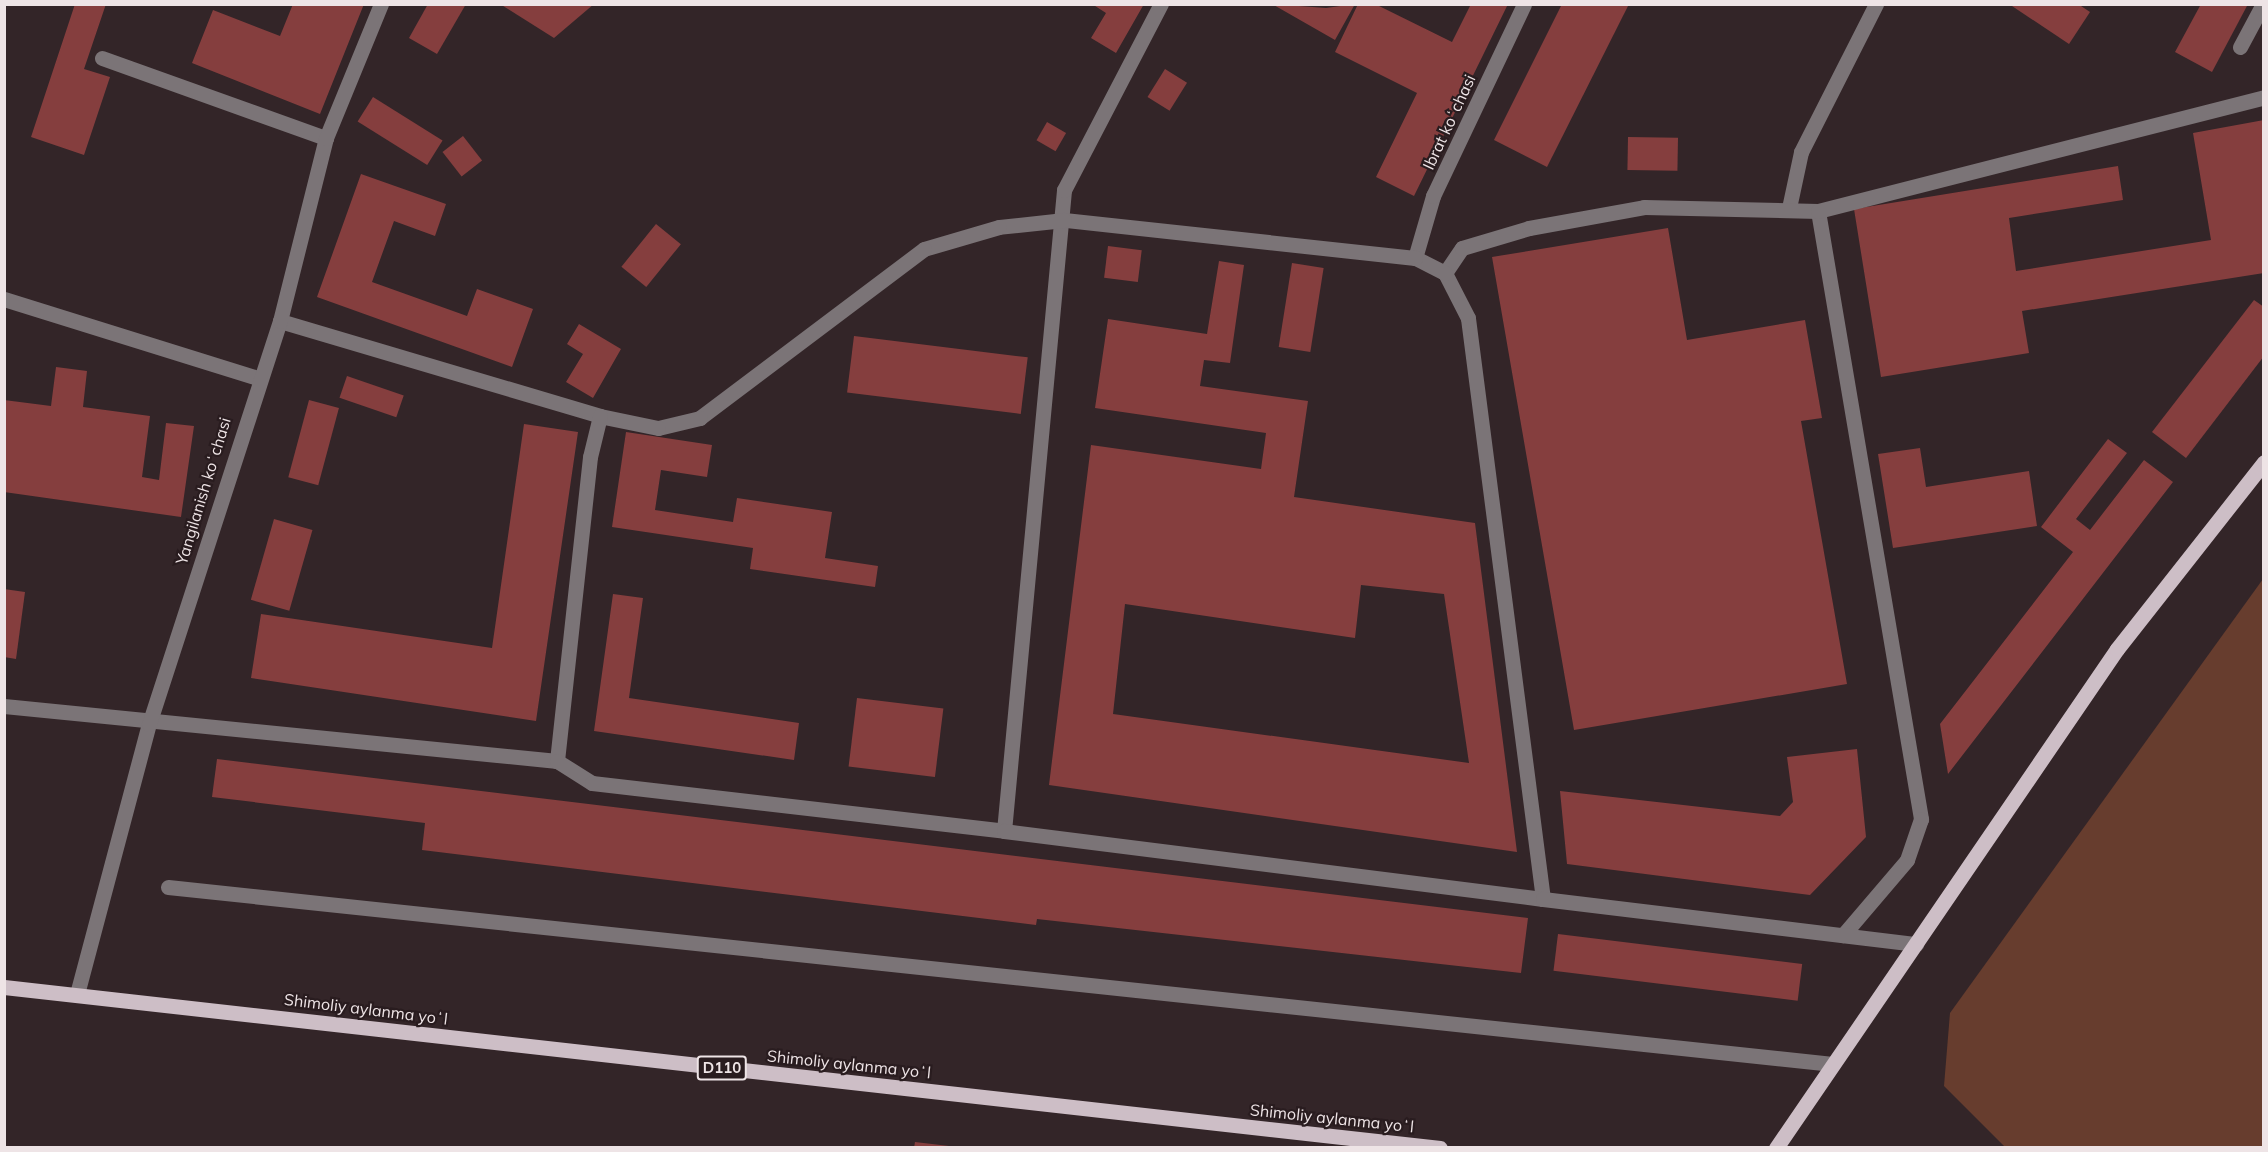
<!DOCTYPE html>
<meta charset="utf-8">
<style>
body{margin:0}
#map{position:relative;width:2268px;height:1152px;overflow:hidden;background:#332528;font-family:Mulish,sans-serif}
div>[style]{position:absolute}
.green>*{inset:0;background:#673d2e}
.building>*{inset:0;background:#853e3e;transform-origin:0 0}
.minor>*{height:15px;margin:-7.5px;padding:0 7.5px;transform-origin:7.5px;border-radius:7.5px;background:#7b7477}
.major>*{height:15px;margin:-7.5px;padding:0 7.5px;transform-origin:7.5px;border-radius:7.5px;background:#cdbec6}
span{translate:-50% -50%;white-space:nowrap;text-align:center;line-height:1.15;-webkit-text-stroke:4.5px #291c1f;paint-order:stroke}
.shield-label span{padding:2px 4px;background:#291c1f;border:2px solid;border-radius:4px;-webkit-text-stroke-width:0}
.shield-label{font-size:15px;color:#eee4e6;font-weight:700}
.street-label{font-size:16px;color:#eee4e6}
.frame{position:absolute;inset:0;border:6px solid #eee4e6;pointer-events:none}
</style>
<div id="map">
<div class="green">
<i style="clip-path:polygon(2263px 579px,2263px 1147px,2005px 1147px,1944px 1086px,1950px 1013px)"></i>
</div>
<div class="building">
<i style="clip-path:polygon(75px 4px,106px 4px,84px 69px,110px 77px,84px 155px,31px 137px)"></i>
<i style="clip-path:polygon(293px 4px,364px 4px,320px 114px,192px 63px,213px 10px,280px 36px)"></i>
<i style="clip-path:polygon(428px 4px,466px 4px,437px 54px,409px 38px)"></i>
<i style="clip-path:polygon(500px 4px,594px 4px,554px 38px)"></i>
<i style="clip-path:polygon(1092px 4px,1144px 4px,1116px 53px,1091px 38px,1106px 13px)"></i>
<i style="clip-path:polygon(1272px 4px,1326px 8px,1355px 4px,1335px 40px)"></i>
<i style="clip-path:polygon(1358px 4px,1375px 4px,1452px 42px,1471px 4px,1508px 4px,1414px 196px,1376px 177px,1417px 93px,1335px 52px)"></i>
<i style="clip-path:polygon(1562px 4px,1629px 4px,1547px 167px,1494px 140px)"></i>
<i style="clip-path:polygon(2009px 4px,2078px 4px,2090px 12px,2069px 44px)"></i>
<i style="clip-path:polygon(2201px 4px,2248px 4px,2212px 72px,2175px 52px)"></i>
<i style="left:1165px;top:69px;width:26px;height:33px;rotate:32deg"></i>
<i style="left:373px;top:97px;width:82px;height:29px;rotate:32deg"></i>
<i style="clip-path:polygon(2264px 120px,2264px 273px,2022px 311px,2029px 353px,1881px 377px,1854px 209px,2118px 166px,2123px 200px,2009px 218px,2016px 271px,2211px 240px,2193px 133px)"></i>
<i style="left:1047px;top:122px;width:22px;height:21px;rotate:30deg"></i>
<i style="left:463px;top:136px;width:31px;height:26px;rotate:52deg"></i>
<i style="left:1628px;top:137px;width:50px;height:33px;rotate:1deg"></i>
<i style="clip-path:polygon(361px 174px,446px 204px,435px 236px,394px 221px,372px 282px,467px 316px,477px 289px,533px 309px,512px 367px,317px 297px)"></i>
<i style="left:656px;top:224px;width:32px;height:55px;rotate:39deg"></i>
<i style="clip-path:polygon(1668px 228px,1687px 340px,1805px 320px,1822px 418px,1801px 421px,1847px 684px,1574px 730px,1492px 257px)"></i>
<i style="left:1108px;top:246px;width:34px;height:32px;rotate:7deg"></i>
<i style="clip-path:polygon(evenodd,1219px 261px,1244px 265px,1230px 363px,1204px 360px,1200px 386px,1308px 401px,1294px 497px,1475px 523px,1517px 852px,1049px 785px,1091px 445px,1261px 469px,1266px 433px,1095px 408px,1108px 319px,1207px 334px,1219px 261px,1361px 585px,1444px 594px,1469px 763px,1113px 714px,1125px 604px,1355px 638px,1361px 585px)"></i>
<i style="left:1292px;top:263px;width:32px;height:85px;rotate:9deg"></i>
<i style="clip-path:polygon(2254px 300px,2264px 307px,2264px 356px,2186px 458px,2152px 432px)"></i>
<i style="clip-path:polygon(579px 324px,621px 349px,593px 398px,566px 382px,583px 354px,567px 344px)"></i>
<i style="left:854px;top:336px;width:175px;height:57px;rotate:7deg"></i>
<i style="clip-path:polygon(56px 367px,87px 371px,83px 407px,150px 416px,142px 477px,159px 480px,166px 423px,194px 426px,181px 517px,4px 492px,4px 400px,51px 406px)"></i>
<i style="left:347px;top:376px;width:60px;height:23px;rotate:19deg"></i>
<i style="left:309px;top:400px;width:31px;height:80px;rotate:15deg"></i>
<i style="clip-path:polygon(524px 424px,578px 432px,536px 721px,251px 678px,261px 614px,492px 648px)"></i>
<i style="clip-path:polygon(626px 432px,712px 445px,707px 477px,661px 470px,655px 510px,733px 522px,737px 498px,832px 512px,825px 558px,878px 566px,875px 587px,750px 569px,753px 548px,612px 527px)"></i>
<i style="clip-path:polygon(2108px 439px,2127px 453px,2076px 519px,2090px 530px,2144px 460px,2173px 482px,1948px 774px,1940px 724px,2073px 552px,2041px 527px)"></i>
<i style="clip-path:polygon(1920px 448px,1926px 487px,2029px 471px,2037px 526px,1893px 548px,1878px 454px)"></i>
<i style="left:274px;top:519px;width:40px;height:84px;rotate:16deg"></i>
<i style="clip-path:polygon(4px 589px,25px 592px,16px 659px,4px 657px)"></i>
<i style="clip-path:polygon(613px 594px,643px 598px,629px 698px,799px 723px,794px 760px,594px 731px)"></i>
<i style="left:857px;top:698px;width:87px;height:69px;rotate:7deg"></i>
<i style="clip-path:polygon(1857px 749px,1866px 837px,1810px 895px,1567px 864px,1560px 791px,1780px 816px,1793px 802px,1787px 757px)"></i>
<i style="clip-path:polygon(217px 759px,1528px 918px,1521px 973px,1037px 919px,1036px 925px,422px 850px,425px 823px,212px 797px)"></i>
<i style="left:1558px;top:934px;width:246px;height:37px;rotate:7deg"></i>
<i style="clip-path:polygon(915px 1142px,949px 1146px,949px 1148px,914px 1148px)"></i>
</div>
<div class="minor">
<i style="left:2240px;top:47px;width:49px;rotate:-61.9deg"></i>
<i style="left:102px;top:58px;width:238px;rotate:19.7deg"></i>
<i style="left:1789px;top:208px;width:57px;rotate:-77.9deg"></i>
<i style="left:1801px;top:152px;width:166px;rotate:-63.1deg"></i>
<i style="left:1818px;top:211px;width:617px;rotate:80.38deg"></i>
<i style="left:1921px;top:819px;width:43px;rotate:108.9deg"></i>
<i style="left:1907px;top:860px;width:99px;rotate:130.5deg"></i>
<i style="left:1415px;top:258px;width:65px;rotate:-73.8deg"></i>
<i style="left:1433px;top:196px;width:212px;rotate:-64.6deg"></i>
<i style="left:1445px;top:273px;width:30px;rotate:-56deg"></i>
<i style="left:1462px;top:248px;width:70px;rotate:-16.6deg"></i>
<i style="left:1529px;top:228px;width:117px;rotate:-10.3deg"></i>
<i style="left:1644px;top:207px;width:174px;rotate:1.3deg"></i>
<i style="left:1818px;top:211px;width:460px;rotate:-14.3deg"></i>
<i style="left:4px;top:299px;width:265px;rotate:17.3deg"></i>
<i style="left:280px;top:321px;width:334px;rotate:16.5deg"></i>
<i style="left:4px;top:706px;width:556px;rotate:5.68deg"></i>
<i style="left:1004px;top:831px;width:644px;rotate:-84.65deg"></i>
<i style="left:1064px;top:190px;width:210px;rotate:-62.5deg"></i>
<i style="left:168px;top:887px;width:1674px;rotate:6.07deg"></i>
<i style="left:1543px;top:899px;width:586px;rotate:-97.36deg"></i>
<i style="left:1468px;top:318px;width:51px;rotate:-117.1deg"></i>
<i style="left:1445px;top:273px;width:34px;rotate:-153deg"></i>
<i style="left:1415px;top:258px;width:353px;rotate:-173.8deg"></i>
<i style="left:1064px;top:220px;width:65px;rotate:173.9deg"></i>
<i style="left:999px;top:227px;width:78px;rotate:163.7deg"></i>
<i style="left:924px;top:249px;width:281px;rotate:143deg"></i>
<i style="left:700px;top:418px;width:43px;rotate:166.6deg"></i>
<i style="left:658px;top:428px;width:59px;rotate:-168.3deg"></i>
<i style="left:600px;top:416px;width:42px;rotate:103.7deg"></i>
<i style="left:590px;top:457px;width:306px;rotate:96.2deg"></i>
<i style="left:557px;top:761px;width:41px;rotate:32.2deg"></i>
<i style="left:592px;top:783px;width:415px;rotate:6.6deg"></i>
<i style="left:1004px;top:831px;width:543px;rotate:7.19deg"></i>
<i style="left:1543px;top:899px;width:376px;rotate:6.9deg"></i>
<i style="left:77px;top:994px;width:279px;rotate:-75.1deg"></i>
<i style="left:149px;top:724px;width:424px;rotate:-72deg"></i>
<i style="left:280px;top:321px;width:189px;rotate:-75.9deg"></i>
<i style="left:326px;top:138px;width:145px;rotate:-67.7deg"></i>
</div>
<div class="major">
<i style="left:4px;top:987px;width:1445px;rotate:6.4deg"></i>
<i style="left:1776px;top:1148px;width:604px;rotate:-55.65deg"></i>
<i style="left:2117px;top:649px;width:238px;rotate:-51.8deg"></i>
</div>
<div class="shield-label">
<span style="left:722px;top:1068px">D110</span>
</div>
<div class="street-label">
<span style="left:1449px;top:122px;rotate:-65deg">Ibrat koʻchasi</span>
<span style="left:203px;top:491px;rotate:-73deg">Yangilanish koʻchasi</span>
<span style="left:366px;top:1009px;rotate:7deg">Shimoliy aylanma yoʻl</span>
<span style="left:849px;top:1064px;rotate:6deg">Shimoliy aylanma yoʻl</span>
<span style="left:1332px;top:1118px;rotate:6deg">Shimoliy aylanma yoʻl</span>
</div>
<div class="frame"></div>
</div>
